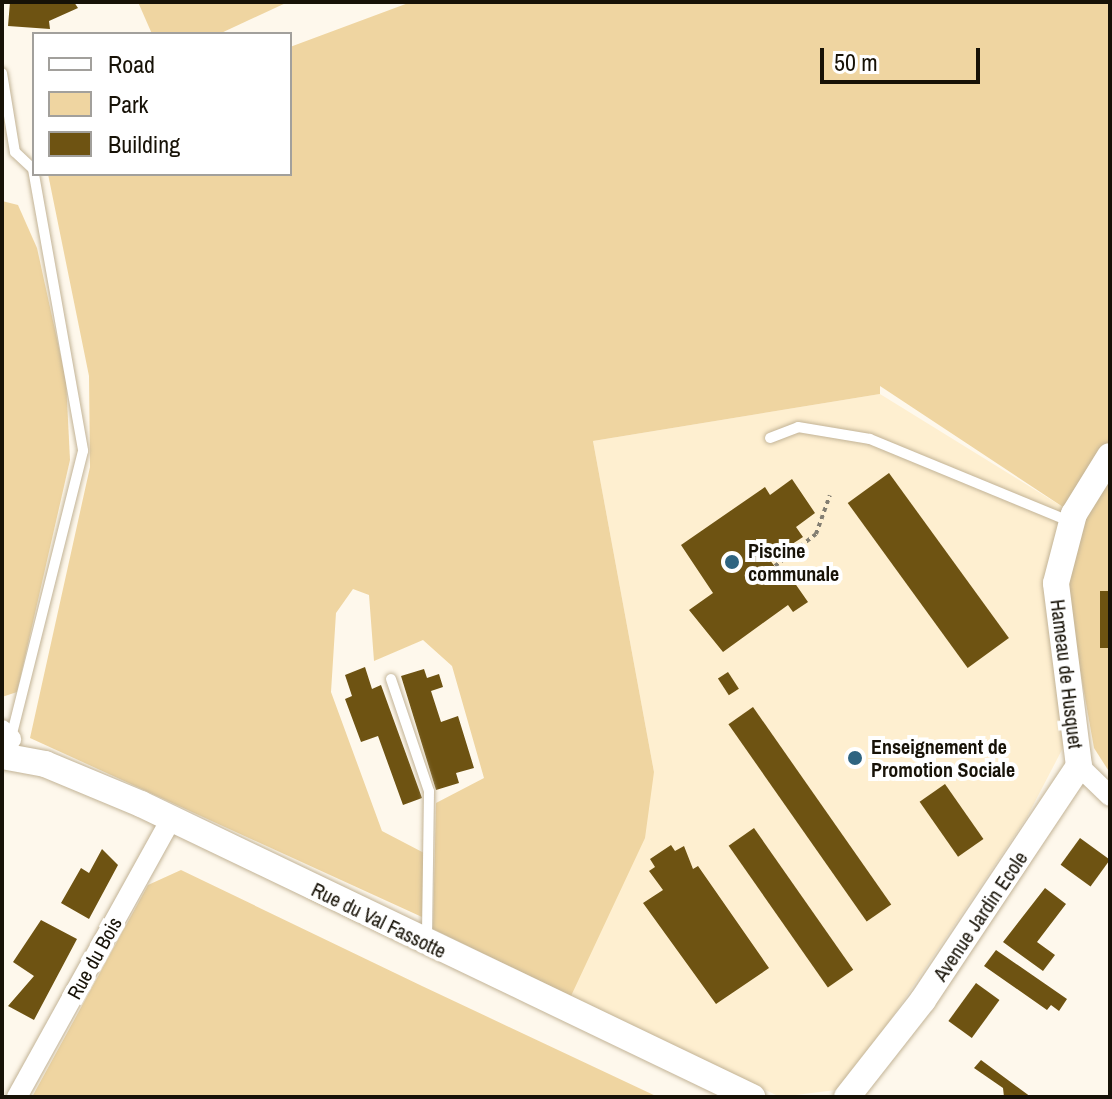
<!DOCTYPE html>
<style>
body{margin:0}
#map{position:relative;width:1112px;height:1099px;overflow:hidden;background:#fef8ec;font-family:"Archivo Narrow",sans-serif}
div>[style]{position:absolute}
.built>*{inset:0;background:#feefd0}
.green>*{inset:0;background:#efd5a1}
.building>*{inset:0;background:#6e5312;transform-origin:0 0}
.path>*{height:4px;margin-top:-2px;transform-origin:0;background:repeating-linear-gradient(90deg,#837e72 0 4px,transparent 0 8px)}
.roads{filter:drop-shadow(0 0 2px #c2b396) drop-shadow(0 0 2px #c2b396)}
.service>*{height:10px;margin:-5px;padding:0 5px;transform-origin:5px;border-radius:5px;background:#fff}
.minor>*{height:20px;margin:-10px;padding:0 10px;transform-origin:10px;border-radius:10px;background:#fff}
.tertiary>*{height:26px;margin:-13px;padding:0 13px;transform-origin:13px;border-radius:13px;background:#fff}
.dots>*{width:22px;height:22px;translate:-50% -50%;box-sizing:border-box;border:4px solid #fff;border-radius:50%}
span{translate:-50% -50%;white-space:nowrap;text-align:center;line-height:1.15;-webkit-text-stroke:8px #fff;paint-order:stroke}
.poi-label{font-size:20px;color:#171207;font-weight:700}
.left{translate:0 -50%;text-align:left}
.street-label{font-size:20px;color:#171207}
.frame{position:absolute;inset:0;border:4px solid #171207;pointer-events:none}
.legend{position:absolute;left:32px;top:32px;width:260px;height:144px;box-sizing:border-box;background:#fff;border:2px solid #a2a09c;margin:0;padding:10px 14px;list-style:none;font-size:24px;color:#171207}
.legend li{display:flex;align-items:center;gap:16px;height:40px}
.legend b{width:40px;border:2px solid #a2a09c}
.scale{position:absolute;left:820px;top:48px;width:160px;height:36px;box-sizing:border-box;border:4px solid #171207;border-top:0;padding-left:10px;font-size:24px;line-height:28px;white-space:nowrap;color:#171207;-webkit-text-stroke:6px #fff;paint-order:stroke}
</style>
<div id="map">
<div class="built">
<i style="clip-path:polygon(880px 394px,1066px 509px,1065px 744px,1027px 817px,844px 1089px,780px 1097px,571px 996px,654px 772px,593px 441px)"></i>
</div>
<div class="green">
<i style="clip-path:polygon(138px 2px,288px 2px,219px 34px,152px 34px)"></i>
<i style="clip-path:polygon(411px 2px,1110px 2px,1110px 442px,1066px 509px,880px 386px,880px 394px,593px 441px,654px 772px,645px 838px,571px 996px,433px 929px,436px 803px,484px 778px,452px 666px,423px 640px,374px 661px,369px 595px,353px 589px,336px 613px,331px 692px,382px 831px,426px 854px,422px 917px,30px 738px,90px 467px,89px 376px,48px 174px,290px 174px,290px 47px)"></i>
<i style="clip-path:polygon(2px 201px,18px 205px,37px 248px,66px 380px,70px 460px,17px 692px,2px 697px)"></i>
<i style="clip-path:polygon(1110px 480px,1110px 773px,1094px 748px,1065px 585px,1083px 521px)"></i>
<i style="clip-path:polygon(181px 870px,422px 986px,658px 1097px,32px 1097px,148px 885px)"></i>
</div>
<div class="building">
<i style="clip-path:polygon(10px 2px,74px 2px,78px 8px,49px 21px,50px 29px,8px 26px)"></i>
<i style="left:889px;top:473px;width:204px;height:51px;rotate:54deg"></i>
<i style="clip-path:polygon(792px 479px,815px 513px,796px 527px,803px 537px,769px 559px,780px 573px,785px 569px,808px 602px,793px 612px,788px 605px,723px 652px,689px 610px,713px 593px,681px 545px,765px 487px,770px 495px)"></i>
<i style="left:1110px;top:591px;width:57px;height:10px;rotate:90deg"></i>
<i style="clip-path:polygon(365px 667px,372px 689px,381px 685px,422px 798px,403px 805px,378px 736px,361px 742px,345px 699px,352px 696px,345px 675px)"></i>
<i style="clip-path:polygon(424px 669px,427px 678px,439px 674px,443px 687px,431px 691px,441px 722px,458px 716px,474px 768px,456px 773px,459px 783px,436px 790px,401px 676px)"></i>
<i style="left:728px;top:672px;width:20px;height:12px;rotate:57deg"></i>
<i style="left:753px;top:707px;width:241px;height:30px;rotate:55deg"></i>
<i style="left:945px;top:784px;width:67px;height:31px;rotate:55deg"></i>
<i style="left:754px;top:828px;width:173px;height:31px;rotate:55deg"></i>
<i style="left:1080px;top:838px;width:37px;height:33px;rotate:36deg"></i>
<i style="clip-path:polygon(671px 845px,675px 851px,684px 846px,693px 869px,698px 866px,769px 968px,716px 1004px,643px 903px,663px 890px,649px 871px,655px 867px,650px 859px)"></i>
<i style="clip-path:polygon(102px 849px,118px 865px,89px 919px,61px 903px,81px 868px,89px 873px)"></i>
<i style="clip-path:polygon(1045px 888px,1066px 904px,1037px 942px,1055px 955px,1043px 971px,1003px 942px)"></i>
<i style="clip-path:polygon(41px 920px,77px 939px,34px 1020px,8px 1006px,34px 976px,13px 962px)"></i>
<i style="clip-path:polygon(996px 950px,1067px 999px,1059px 1011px,1051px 1005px,1047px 1010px,984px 966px)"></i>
<i style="left:976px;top:983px;width:29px;height:47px;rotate:36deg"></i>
<i style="clip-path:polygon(981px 1060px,1031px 1097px,1004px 1097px,1003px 1088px,974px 1068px)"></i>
</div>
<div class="path">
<i style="left:775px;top:566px;width:52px;rotate:-38deg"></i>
<i style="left:816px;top:534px;width:41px;rotate:-70.3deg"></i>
</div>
<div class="roads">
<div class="service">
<i style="left:2px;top:73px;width:80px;rotate:80.7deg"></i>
<i style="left:15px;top:152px;width:25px;rotate:43deg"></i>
<i style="left:33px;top:169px;width:286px;rotate:79.9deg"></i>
<i style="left:83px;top:451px;width:296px;rotate:104.1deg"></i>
<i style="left:770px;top:438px;width:30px;rotate:-21deg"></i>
<i style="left:798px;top:427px;width:73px;rotate:9.5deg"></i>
<i style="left:870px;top:439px;width:215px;rotate:22.4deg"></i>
<i style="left:391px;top:679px;width:118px;rotate:71.3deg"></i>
<i style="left:429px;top:791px;width:148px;rotate:90.8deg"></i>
</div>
<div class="minor">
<i style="left:2px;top:730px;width:13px;rotate:45deg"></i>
<i style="left:1079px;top:766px;width:43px;rotate:44.1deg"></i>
<i style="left:17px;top:1097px;width:318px;rotate:-61deg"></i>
</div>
<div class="tertiary">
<i style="left:2px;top:756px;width:44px;rotate:10.5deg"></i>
<i style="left:45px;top:764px;width:104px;rotate:22.6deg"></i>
<i style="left:141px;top:804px;width:678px;rotate:25.62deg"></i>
<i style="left:847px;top:1097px;width:123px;rotate:-51.9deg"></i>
<i style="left:923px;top:1000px;width:281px;rotate:-56.3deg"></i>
<i style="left:1079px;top:766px;width:184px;rotate:-97.2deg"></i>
<i style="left:1056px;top:583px;width:71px;rotate:-75.4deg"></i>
<i style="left:1074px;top:514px;width:68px;rotate:-58.2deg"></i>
</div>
</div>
<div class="dots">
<i style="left:732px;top:562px;background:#2f6480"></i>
<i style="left:855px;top:758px;background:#2f6480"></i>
</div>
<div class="poi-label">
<span class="left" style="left:748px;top:562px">Piscine<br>communale</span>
<span class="left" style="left:871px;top:758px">Enseignement de<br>Promotion Sociale</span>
</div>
<div class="street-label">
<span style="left:1067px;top:674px;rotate:83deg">Hameau de Husquet</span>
<span style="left:980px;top:916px;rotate:-56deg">Avenue Jardin Ecole</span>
<span style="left:379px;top:920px;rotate:26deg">Rue du Val Fassotte</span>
<span style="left:94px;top:958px;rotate:-61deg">Rue du Bois</span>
</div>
<div class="frame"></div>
<ul class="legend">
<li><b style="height:10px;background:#fff"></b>Road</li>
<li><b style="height:22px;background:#efd5a1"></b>Park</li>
<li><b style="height:22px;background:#6e5312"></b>Building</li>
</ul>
<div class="scale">50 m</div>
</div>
